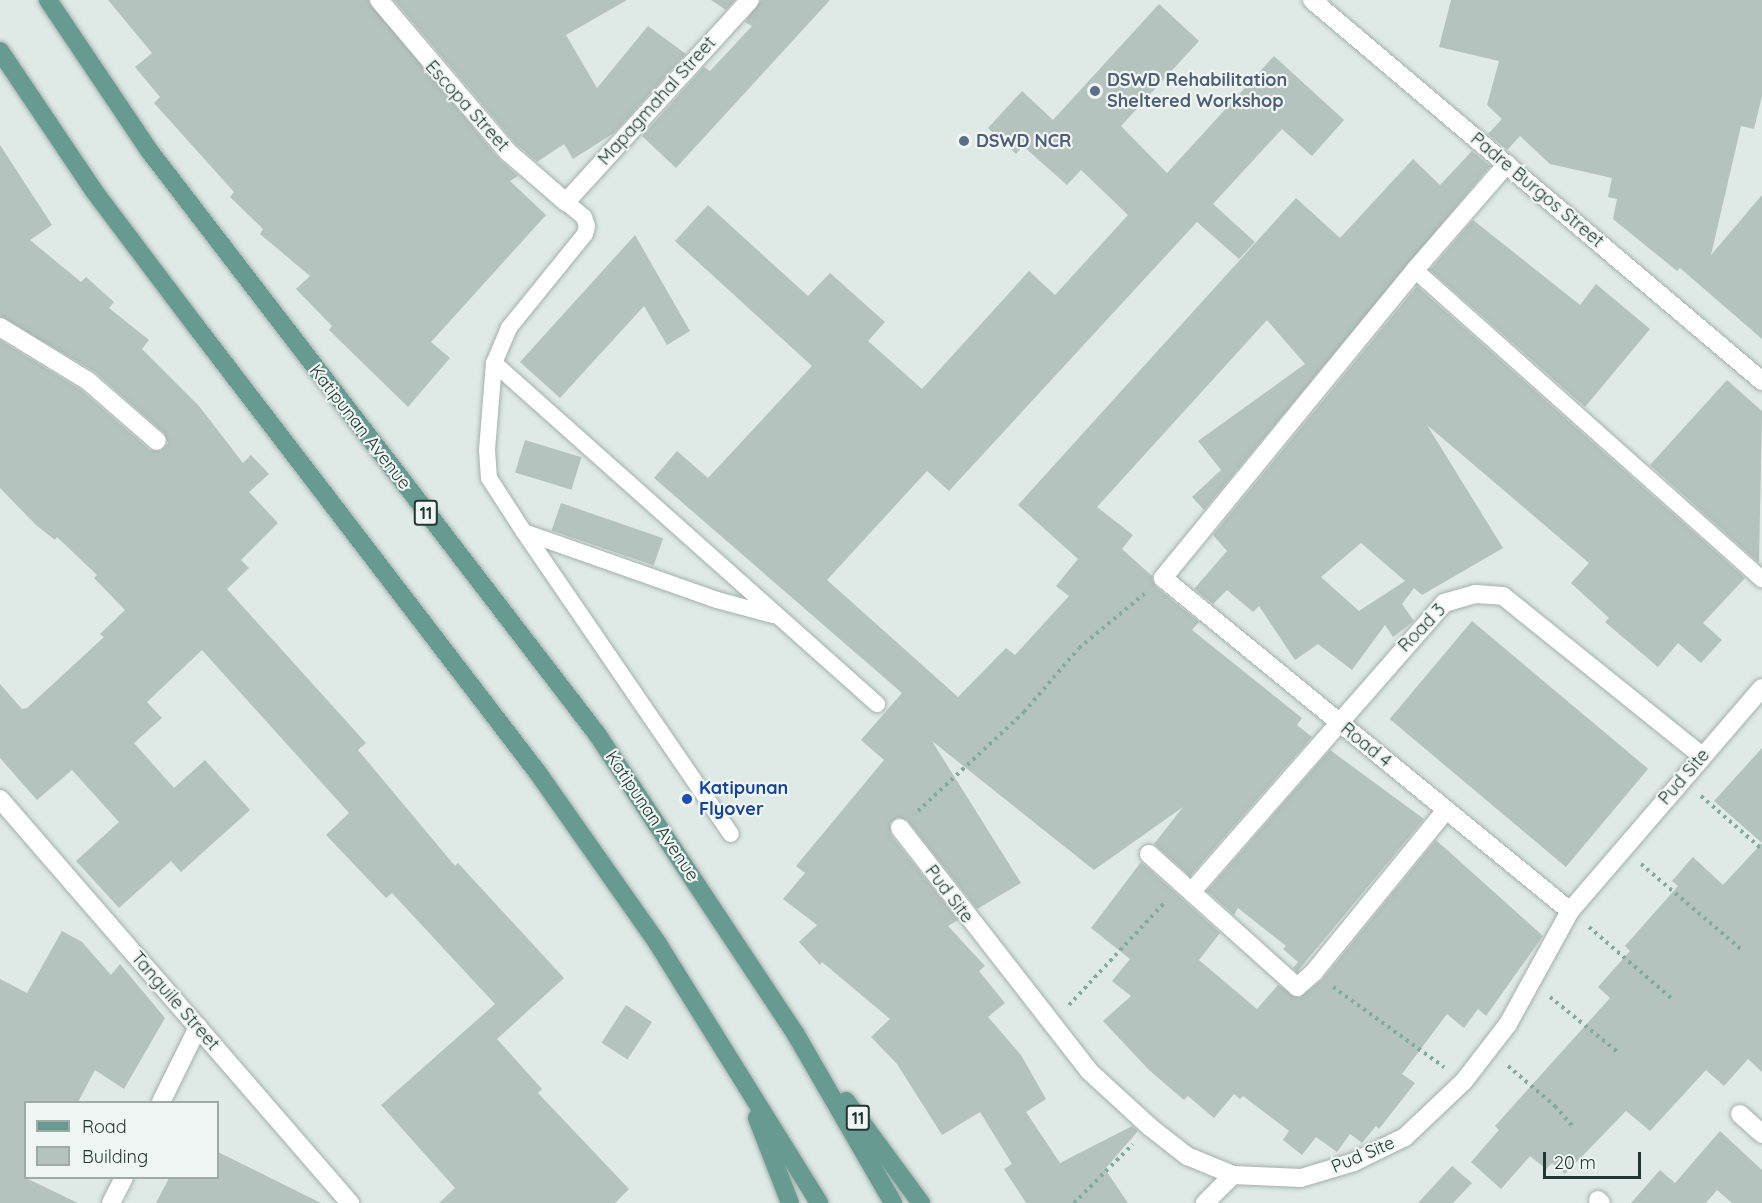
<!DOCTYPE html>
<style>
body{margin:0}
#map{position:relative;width:1762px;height:1203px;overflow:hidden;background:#dfe9e5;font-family:Quicksand,sans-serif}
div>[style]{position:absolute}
.building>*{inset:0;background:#b5c3be;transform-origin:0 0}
.path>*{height:4px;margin-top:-2px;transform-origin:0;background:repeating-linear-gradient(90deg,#82aaa0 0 3px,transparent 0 7.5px)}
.roads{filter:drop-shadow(0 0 2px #a3b0ac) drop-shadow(0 0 2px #a3b0ac)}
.service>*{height:16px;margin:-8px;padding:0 8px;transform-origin:8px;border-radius:8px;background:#fff}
.pedestrian>*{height:18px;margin:-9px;padding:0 9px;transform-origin:9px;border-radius:9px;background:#fff}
.minor>*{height:18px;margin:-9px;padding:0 9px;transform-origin:9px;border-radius:9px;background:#fff}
.tertiary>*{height:18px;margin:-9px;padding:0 9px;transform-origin:9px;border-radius:9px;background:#fff}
.primary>*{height:18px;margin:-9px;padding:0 9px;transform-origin:9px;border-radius:9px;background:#679a91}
.dots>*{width:16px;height:16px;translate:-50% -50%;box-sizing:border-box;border:3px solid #eff6f3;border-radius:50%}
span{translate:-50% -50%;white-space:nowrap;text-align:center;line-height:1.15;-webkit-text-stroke:4.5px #eff6f3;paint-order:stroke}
.shield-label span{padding:2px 4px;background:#eff6f3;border:2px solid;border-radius:4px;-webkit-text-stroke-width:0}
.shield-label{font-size:16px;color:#223733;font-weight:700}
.service-label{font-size:18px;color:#4e5e75;font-weight:700}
.left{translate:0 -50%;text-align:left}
.street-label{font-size:18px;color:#223733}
.transit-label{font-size:18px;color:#164399;font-weight:700}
.legend{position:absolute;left:24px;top:1101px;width:195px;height:78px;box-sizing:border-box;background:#eff6f3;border:2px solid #9daaa6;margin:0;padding:8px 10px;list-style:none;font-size:18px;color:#223733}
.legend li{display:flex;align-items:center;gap:12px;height:30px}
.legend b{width:30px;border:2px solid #9daaa6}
.scale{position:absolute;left:1543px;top:1152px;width:98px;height:27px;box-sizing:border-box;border:3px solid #223733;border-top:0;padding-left:8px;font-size:18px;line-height:21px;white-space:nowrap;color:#223733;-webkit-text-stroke:4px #eff6f3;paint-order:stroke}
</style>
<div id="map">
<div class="building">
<i style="clip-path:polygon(108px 0,368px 0,499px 159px,518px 176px,510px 181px,546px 215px,431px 342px,450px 358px,408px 407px,329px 330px,332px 326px,296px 289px,310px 276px,260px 234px,263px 229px,230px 197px,234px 192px,154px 103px,160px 97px,135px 67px,152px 53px)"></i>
<i style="clip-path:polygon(394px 0,627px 0,566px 35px,597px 88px,648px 26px,686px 54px,614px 133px,573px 159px,564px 144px,537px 162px,516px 144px)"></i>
<i style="clip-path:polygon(711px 0,735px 0,726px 10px)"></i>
<i style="clip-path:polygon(761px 0,830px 0,676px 168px,642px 136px,704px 67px,710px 71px,752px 26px,745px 22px)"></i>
<i style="clip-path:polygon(1451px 0,1762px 0,1762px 96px,1754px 129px,1741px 126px,1711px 255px,1762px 195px,1762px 339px,1680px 268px,1677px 271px,1613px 219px,1617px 199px,1608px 197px,1612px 178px,1550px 164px,1520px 136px,1507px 150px,1488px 134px,1502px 119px,1487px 105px,1499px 61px,1439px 47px)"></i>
<i style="clip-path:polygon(1159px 4px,1199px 41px,1121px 126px,1167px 173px,1274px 56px,1344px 120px,1312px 156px,1282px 129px,1213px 204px,1255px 242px,1239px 259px,1197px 222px,949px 491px,927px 471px,827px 580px,958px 697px,1006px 648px,1015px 655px,1069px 596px,1056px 586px,1078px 559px,1018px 505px,1296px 198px,1340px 238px,1413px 159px,1440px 185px,1472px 151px,1490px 166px,1204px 510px,1192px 497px,1221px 470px,1198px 441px,1305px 364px,1267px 320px,1097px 507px,1133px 535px,1122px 549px,1152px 576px,1156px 587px,1199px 622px,1192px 630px,1302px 718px,1297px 725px,1312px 737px,1190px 876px,1154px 844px,1183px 807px,1094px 870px,932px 741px,1021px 883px,977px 909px,908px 821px,898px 817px,890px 823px,891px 835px,958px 920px,948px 926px,985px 966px,979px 971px,1005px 1003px,988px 1017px,1021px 1055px,1046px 1099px,1026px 1112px,1060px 1163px,1132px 1126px,1138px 1131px,1105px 1169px,1128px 1203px,1026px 1203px,1004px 1169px,1012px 1164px,980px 1112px,942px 1135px,897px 1064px,871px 1037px,890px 1019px,822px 962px,820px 965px,799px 942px,817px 925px,783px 899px,805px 873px,796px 866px,884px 760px,861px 740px,902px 693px,654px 478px,677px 451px,708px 478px,812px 366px,675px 241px,708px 205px,808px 296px,830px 273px,885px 322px,868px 341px,922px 389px,1029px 271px,1055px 295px,1128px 215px,1081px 170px,1067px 185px,1023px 146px,1016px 154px,988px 128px,1022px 91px,1053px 120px)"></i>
<i style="clip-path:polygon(0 145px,52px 225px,30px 240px,81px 282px,86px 277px,114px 302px,109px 308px,149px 340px,142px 349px,199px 406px,243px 463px,251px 455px,269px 474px,249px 492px,278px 523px,241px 560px,249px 568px,227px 589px,366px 743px,358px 750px,455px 866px,458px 863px,564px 978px,497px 1039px,542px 1089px,538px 1093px,629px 1189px,615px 1203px,439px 1203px,455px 1188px,381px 1105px,495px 1004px,392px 893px,386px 898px,326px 835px,349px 813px,202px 650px,147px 702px,162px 718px,134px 743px,174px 788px,205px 760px,250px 810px,181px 872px,171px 861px,119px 908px,76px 861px,119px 822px,72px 770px,37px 800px,0 758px,0 684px,22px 709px,27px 708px,104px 637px,100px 634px,125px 610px,94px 578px,97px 575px,57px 537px,55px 540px,36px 525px,0 488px,0 340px,81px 390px,150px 450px,161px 451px,168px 443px,164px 433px,95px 372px,0 316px)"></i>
<i style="clip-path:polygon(1473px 220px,1580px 305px,1596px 284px,1650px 329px,1585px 407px,1430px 270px)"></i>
<i style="clip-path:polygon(635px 235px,690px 331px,667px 345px,644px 306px,560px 398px,520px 362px)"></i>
<i style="clip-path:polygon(evenodd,1417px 286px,1745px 578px,1703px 623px,1722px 640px,1701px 663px,1678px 643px,1658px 667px,1605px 622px,1609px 618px,1571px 583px,1589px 563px,1427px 425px,1503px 548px,1422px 595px,1414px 588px,1402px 604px,1414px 621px,1393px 637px,1385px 625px,1352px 670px,1318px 644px,1295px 660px,1259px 606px,1253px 612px,1227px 590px,1213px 604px,1194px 589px,1227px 551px,1213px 535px,1417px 286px,1361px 543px,1405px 581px,1359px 611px,1321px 577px,1361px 543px)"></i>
<i style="clip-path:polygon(1727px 380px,1762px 411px,1759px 563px,1650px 465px)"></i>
<i style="left:525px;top:440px;width:59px;height:34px;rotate:17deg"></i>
<i style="left:561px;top:503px;width:108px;height:29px;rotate:19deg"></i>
<i style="left:1472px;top:621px;width:230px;height:128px;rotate:40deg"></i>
<i style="clip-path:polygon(1762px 748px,1762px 1072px,1748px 1059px,1724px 1086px,1706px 1070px,1650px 1131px,1626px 1111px,1565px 1174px,1552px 1163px,1546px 1169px,1530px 1156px,1501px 1189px,1471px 1162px,1499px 1130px,1495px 1126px,1610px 998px,1598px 987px,1630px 951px,1625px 946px,1678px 886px,1672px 881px,1693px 857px,1723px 885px,1762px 843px,1714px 801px)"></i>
<i style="clip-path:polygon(1330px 750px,1424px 819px,1297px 972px,1293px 968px,1298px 962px,1283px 949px,1286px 946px,1238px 908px,1234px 915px,1207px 891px)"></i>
<i style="clip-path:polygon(1436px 840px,1543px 936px,1486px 1016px,1478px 1009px,1464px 1028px,1447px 1014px,1402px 1074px,1415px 1083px,1379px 1129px,1376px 1126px,1362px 1143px,1350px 1134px,1337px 1152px,1316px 1137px,1302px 1155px,1283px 1140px,1289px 1131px,1243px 1096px,1240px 1099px,1234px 1094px,1214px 1118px,1188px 1096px,1184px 1100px,1149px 1070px,1103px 1021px,1131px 996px,1112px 981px,1130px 959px,1091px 928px,1141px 862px,1220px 933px,1199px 960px,1257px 1009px,1278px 985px,1299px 998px,1322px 980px)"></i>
<i style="clip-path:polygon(62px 931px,82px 942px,111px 975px,120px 964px,165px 1018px,124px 1089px,95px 1070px,78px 1102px,26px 1102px,26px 1178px,78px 1203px,0 1203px,0 979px,27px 993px)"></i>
<i style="left:626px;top:1005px;width:31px;height:45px;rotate:33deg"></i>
<i style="clip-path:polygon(1720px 1131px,1762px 1170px,1762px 1203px,1732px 1203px,1717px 1190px,1706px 1203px,1631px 1203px,1660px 1170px,1675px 1183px)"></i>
<i style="clip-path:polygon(218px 1152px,321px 1203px,156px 1203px,169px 1178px,218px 1178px)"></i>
<i style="clip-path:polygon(1452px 1166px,1472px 1183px,1453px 1203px,1418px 1203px)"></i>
</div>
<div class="path">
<i style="left:1701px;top:796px;width:81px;rotate:41deg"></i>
<i style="left:918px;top:811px;width:145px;rotate:-43deg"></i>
<i style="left:1024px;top:712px;width:84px;rotate:-49.3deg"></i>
<i style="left:1079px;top:648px;width:85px;rotate:-39.7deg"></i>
<i style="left:1641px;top:864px;width:131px;rotate:40.4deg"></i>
<i style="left:1589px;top:927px;width:110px;rotate:40.9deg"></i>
<i style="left:1333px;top:987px;width:137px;rotate:35.8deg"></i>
<i style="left:1550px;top:997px;width:89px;rotate:39.1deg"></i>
<i style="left:1069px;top:1005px;width:139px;rotate:-47deg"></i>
<i style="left:1508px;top:1066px;width:62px;rotate:40.4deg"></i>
<i style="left:1555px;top:1106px;width:30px;rotate:49deg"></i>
<i style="left:1074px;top:1203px;width:83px;rotate:-45deg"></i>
</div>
<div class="roads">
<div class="service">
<i style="left:566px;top:202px;width:23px;rotate:40deg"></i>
<i style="left:584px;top:217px;width:9px;rotate:72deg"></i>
<i style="left:587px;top:226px;width:8px;rotate:104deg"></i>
<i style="left:585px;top:234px;width:121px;rotate:129deg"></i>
<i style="left:509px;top:328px;width:38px;rotate:113deg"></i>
<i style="left:494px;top:363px;width:87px;rotate:94.6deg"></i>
<i style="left:487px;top:450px;width:28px;rotate:86deg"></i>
<i style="left:489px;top:478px;width:64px;rotate:57.1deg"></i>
<i style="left:524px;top:532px;width:205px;rotate:19.4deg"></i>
<i style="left:717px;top:600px;width:58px;rotate:15deg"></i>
<i style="left:1415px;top:270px;width:465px;rotate:41.7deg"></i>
<i style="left:494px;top:363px;width:513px;rotate:41.68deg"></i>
<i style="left:524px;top:532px;width:366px;rotate:55.6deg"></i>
</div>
<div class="pedestrian">
<i style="left:1149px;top:854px;width:199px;rotate:41.9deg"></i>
<i style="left:1297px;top:987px;width:23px;rotate:-41deg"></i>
<i style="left:1314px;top:972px;width:209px;rotate:-50.8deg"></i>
</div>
<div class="minor">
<i style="left:379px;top:0;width:199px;rotate:49.7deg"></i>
<i style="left:508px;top:152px;width:77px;rotate:40.8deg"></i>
<i style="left:566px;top:202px;width:273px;rotate:-47.7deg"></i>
<i style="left:1507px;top:164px;width:140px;rotate:131deg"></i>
<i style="left:1415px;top:270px;width:398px;rotate:129.3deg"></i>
<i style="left:1163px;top:578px;width:526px;rotate:39.29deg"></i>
<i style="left:0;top:327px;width:103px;rotate:31.5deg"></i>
<i style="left:88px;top:381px;width:91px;rotate:41deg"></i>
<i style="left:0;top:799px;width:535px;rotate:49.1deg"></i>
<i style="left:900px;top:828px;width:308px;rotate:52.1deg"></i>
<i style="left:1089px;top:1071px;width:83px;rotate:42.6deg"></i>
<i style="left:1150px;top:1127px;width:47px;rotate:38.1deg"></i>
<i style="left:1187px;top:1156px;width:50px;rotate:22.4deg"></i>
<i style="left:1233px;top:1175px;width:68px;rotate:2.5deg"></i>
<i style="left:1301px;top:1178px;width:55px;rotate:-16.8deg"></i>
<i style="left:1354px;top:1162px;width:57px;rotate:-26.1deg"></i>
<i style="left:1405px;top:1137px;width:81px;rotate:-43.5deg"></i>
<i style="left:1464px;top:1081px;width:72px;rotate:-52.3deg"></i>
<i style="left:1508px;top:1024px;width:129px;rotate:-61.2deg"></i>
<i style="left:1570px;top:911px;width:294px;rotate:-49.3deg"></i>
<i style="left:1193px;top:890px;width:381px;rotate:-48.8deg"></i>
<i style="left:1444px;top:603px;width:33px;rotate:-16deg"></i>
<i style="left:1476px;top:594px;width:27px;rotate:4deg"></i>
<i style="left:1503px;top:596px;width:255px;rotate:38.8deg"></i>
<i style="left:161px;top:1102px;width:84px;rotate:-63.7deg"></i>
<i style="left:1740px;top:1114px;width:30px;rotate:42deg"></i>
<i style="left:1598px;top:1200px;width:4px;rotate:45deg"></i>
<i style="left:111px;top:1203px;width:28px;rotate:-63deg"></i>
<i style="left:1205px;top:1203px;width:40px;rotate:-45deg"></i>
</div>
<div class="tertiary">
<i style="left:1312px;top:0;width:590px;rotate:40.25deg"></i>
</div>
<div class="primary">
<i style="left:48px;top:0;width:184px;rotate:56.1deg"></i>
<i style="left:151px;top:153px;width:732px;rotate:52.49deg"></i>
<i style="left:597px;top:734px;width:359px;rotate:56.5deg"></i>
<i style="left:795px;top:1033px;width:196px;rotate:60deg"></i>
<i style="left:0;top:51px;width:169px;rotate:56.1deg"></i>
<i style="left:94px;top:191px;width:168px;rotate:53deg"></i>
<i style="left:195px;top:325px;width:564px;rotate:52.56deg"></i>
<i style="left:538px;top:773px;width:209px;rotate:54.9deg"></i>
<i style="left:658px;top:944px;width:305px;rotate:58.1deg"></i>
<i style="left:846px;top:1101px;width:127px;rotate:53.7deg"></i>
<i style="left:757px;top:1118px;width:91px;rotate:68.8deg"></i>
</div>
</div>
<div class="dots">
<i style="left:1095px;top:91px;background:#5c6f8a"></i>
<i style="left:964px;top:141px;background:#5c6f8a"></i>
<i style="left:687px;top:799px;background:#1a4fb4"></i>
</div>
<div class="shield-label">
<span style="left:426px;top:513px">11</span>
<span style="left:858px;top:1118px">11</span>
</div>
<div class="service-label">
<span class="left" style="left:1107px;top:91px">DSWD Rehabilitation<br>Sheltered Workshop</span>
<span class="left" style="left:976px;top:141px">DSWD NCR</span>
</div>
<div class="street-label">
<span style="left:657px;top:101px;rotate:-48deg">Mapagmahal Street</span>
<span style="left:467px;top:106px;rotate:48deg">Escopa Street</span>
<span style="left:1537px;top:190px;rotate:40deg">Padre Burgos Street</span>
<span style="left:360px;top:427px;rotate:52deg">Katipunan Avenue</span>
<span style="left:1422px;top:628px;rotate:-46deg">Road 3</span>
<span style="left:1366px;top:745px;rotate:39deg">Road 4</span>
<span style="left:1684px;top:777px;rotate:-49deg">Pud Site</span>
<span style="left:652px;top:816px;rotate:56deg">Katipunan Avenue</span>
<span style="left:949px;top:894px;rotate:53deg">Pud Site</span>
<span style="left:175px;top:1001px;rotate:49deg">Tanguile Street</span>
<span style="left:1363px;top:1155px;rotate:-23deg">Pud Site</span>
</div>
<div class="transit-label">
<span class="left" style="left:699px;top:799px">Katipunan<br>Flyover</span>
</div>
<ul class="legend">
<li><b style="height:8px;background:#679a91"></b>Road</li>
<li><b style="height:16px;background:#b5c3be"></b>Building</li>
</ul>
<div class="scale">20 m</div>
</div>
